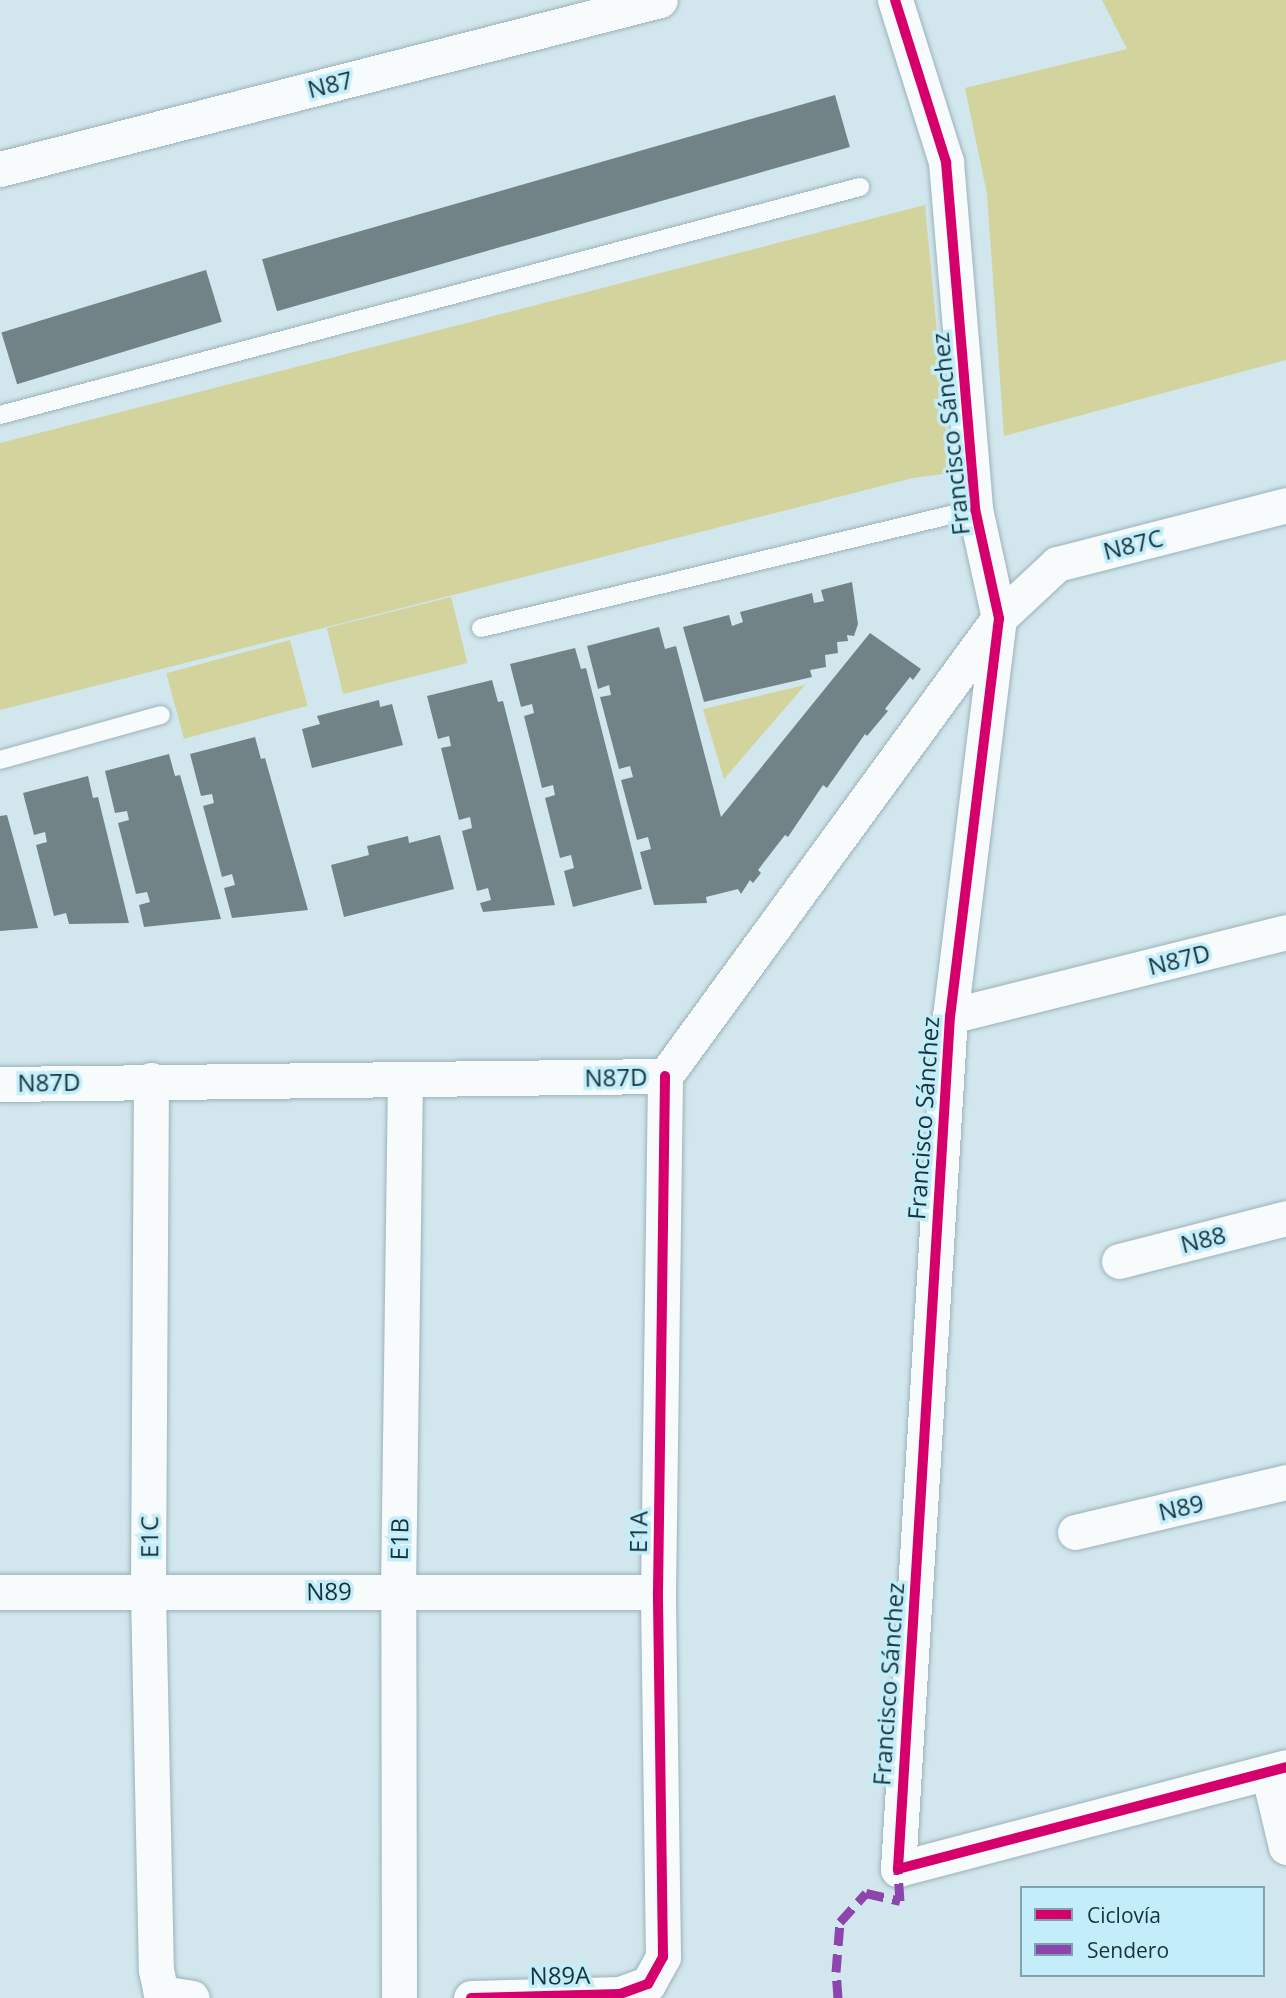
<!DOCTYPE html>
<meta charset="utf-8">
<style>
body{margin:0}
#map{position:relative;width:1286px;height:1998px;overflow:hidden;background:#d1e7ed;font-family:"Open Sans",sans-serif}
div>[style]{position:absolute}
.green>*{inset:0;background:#d3d39d;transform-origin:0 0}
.building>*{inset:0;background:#718387;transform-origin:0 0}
.roads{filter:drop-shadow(0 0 2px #9bb2b8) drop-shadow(0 0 2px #9bb2b8)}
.service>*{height:18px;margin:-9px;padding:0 9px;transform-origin:9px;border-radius:9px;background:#f8fbfc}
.minor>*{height:35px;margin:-17.5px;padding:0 17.5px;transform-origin:17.5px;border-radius:17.5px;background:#f8fbfc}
.quiet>*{height:9px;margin-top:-4.5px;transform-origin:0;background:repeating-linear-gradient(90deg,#8e44ad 0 18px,transparent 0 27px)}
.cycleway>*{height:10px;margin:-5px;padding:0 5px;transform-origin:5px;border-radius:5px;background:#d6006c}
span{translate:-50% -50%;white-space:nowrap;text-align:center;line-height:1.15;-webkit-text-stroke:7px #c4edfa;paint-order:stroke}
.street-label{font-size:24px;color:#15333c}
.legend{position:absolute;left:1020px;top:1886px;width:245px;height:91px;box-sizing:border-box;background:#c4edfa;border:2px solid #7ea3ae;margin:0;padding:9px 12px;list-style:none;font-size:21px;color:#15333c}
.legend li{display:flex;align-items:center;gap:14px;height:35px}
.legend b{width:35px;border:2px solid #7ea3ae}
</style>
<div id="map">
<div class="green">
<i style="clip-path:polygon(1102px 0,1286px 0,1286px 360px,1004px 436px,987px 194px,965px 88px,1127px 49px)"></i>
<i style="clip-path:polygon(925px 205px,950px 473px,913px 478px,0 710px,0 443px)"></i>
<i style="left:451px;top:597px;width:68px;height:128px;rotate:76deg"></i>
<i style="left:290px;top:640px;width:68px;height:128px;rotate:75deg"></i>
<i style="clip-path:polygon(805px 685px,724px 779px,703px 709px)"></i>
</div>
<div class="building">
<i style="left:835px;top:95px;width:54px;height:596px;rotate:74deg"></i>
<i style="left:206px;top:270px;width:54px;height:214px;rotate:73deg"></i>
<i style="clip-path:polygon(852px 582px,858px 624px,854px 636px,847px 635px,848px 641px,837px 642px,838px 653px,825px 655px,826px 667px,810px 670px,812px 677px,704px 702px,683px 627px,729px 615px,732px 626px,743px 622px,740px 612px,812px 593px,814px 603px,824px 601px,821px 590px)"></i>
<i style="clip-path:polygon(659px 627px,665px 649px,676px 646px,721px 817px,870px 633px,921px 669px,913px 680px,910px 677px,885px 709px,888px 711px,867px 736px,865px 734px,827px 788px,823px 785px,788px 837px,785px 835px,758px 870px,761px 873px,753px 883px,750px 880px,741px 894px,738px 889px,706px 897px,707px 903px,654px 905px,640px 852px,651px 849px,648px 837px,637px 840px,621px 780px,633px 777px,630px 766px,619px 769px,600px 697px,611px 695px,609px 685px,598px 689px,587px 646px)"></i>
<i style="clip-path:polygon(575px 648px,581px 669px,586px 668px,642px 889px,573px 907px,564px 871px,574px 868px,571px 855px,560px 858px,545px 798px,555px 795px,553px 785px,542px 788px,524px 716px,534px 713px,532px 704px,521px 707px,510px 664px)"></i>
<i style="clip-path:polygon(492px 680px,498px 702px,503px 701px,555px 905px,483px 912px,480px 903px,491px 900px,488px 888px,477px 891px,462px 831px,472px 828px,470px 817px,459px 820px,441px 748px,451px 746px,449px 736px,438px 739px,427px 696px)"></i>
<i style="clip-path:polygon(379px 700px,380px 707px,392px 704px,403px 745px,312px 768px,302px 729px,320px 724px,317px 716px)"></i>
<i style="clip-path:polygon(255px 737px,261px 759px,265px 758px,308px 910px,232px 918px,224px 888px,235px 885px,232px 874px,222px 877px,203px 806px,214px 803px,212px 794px,201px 796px,190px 754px)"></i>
<i style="clip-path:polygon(169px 754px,175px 776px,180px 775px,221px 919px,144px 927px,139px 905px,150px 902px,147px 892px,136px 894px,118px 823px,129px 820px,127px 811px,115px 813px,105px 771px)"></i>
<i style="clip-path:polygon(88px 776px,93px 798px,98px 797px,129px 923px,69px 924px,66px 913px,54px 916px,36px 845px,47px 842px,45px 832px,34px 835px,23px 793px)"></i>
<i style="clip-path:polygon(7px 815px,38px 928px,0 931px,0 816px)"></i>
<i style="clip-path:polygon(440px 835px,454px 889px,344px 917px,331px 865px,369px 855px,367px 846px,408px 836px,409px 843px)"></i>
</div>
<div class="roads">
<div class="service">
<i style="left:0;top:415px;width:890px;rotate:-14.85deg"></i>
<i style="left:481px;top:628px;width:508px;rotate:-13.54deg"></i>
<i style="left:0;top:760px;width:167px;rotate:-15.6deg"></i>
</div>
<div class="minor">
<i style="left:895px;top:0;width:170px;rotate:72.5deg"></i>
<i style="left:946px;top:162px;width:348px;rotate:85.2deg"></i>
<i style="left:975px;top:509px;width:112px;rotate:77.6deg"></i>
<i style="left:999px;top:618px;width:401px;rotate:97deg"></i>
<i style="left:950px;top:1016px;width:855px;rotate:93.49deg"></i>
<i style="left:898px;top:1869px;width:401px;rotate:-14.7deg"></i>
<i style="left:0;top:169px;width:681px;rotate:-14.36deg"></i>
<i style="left:950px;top:1016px;width:346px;rotate:-14deg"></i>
<i style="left:665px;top:1076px;width:567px;rotate:-53.9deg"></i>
<i style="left:999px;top:618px;width:79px;rotate:-43deg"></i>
<i style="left:1057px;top:564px;width:236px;rotate:-14.4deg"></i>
<i style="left:151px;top:1080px;width:513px;rotate:90.34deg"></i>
<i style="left:148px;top:1593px;width:377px;rotate:88.8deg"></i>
<i style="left:156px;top:1970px;width:24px;rotate:78deg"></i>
<i style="left:161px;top:1993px;width:31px;rotate:9deg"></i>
<i style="left:0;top:1084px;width:665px;rotate:-0.69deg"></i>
<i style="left:1119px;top:1261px;width:172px;rotate:-14.4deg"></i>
<i style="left:1075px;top:1532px;width:217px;rotate:-13.3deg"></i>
<i style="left:0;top:1592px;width:658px"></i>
<i style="left:1268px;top:1772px;width:77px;rotate:76.5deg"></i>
<i style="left:399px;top:1998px;width:408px;rotate:-90.1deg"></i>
<i style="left:398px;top:1590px;width:511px;rotate:-89.22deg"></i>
<i style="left:471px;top:1998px;width:149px;rotate:-1.5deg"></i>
<i style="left:620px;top:1994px;width:30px;rotate:-20deg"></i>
<i style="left:648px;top:1984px;width:31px;rotate:-61deg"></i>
<i style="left:663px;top:1957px;width:365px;rotate:-90.8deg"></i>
<i style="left:658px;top:1592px;width:516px;rotate:-89.22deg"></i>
</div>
</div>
<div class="quiet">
<i style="left:838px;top:1998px;width:26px;rotate:-94deg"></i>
<i style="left:836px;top:1972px;width:50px;rotate:-85.4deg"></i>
<i style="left:840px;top:1922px;width:39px;rotate:-48deg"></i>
<i style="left:866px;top:1893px;width:35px;rotate:13deg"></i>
<i style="left:900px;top:1901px;width:32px;rotate:-94deg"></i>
</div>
<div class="cycleway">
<i style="left:895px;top:0;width:170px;rotate:72.5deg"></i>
<i style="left:946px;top:162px;width:348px;rotate:85.2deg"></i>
<i style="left:975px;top:509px;width:112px;rotate:77.6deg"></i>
<i style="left:999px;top:618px;width:401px;rotate:97deg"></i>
<i style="left:950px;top:1016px;width:855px;rotate:93.49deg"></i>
<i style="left:898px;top:1869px;width:401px;rotate:-14.7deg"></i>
<i style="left:471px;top:1998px;width:149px;rotate:-1.5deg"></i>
<i style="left:620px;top:1994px;width:30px;rotate:-20deg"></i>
<i style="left:648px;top:1984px;width:31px;rotate:-61deg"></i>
<i style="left:663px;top:1957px;width:365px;rotate:-90.8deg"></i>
<i style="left:658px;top:1592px;width:516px;rotate:-89.22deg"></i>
</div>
<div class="street-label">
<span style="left:330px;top:84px;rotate:-14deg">N87</span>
<span style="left:950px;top:434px;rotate:-96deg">Francisco Sánchez</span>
<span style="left:1133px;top:544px;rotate:-14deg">N87C</span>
<span style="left:1179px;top:959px;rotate:-14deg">N87D</span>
<span style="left:616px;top:1077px;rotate:-1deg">N87D</span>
<span style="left:49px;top:1082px;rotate:-1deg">N87D</span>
<span style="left:923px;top:1118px;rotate:-86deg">Francisco Sánchez</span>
<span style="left:1203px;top:1239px;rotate:-14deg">N88</span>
<span style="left:1181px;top:1507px;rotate:-13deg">N89</span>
<span style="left:638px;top:1532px;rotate:-89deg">E1A</span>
<span style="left:149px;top:1537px;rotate:-90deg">E1C</span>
<span style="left:399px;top:1539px;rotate:-89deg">E1B</span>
<span style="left:329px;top:1591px;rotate:-1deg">N89</span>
<span style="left:888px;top:1684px;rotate:-86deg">Francisco Sánchez</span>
<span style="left:560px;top:1975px;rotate:-1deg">N89A</span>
</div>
<ul class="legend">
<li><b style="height:9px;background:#d6006c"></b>Ciclovía</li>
<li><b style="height:9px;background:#8e44ad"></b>Sendero</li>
</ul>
</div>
